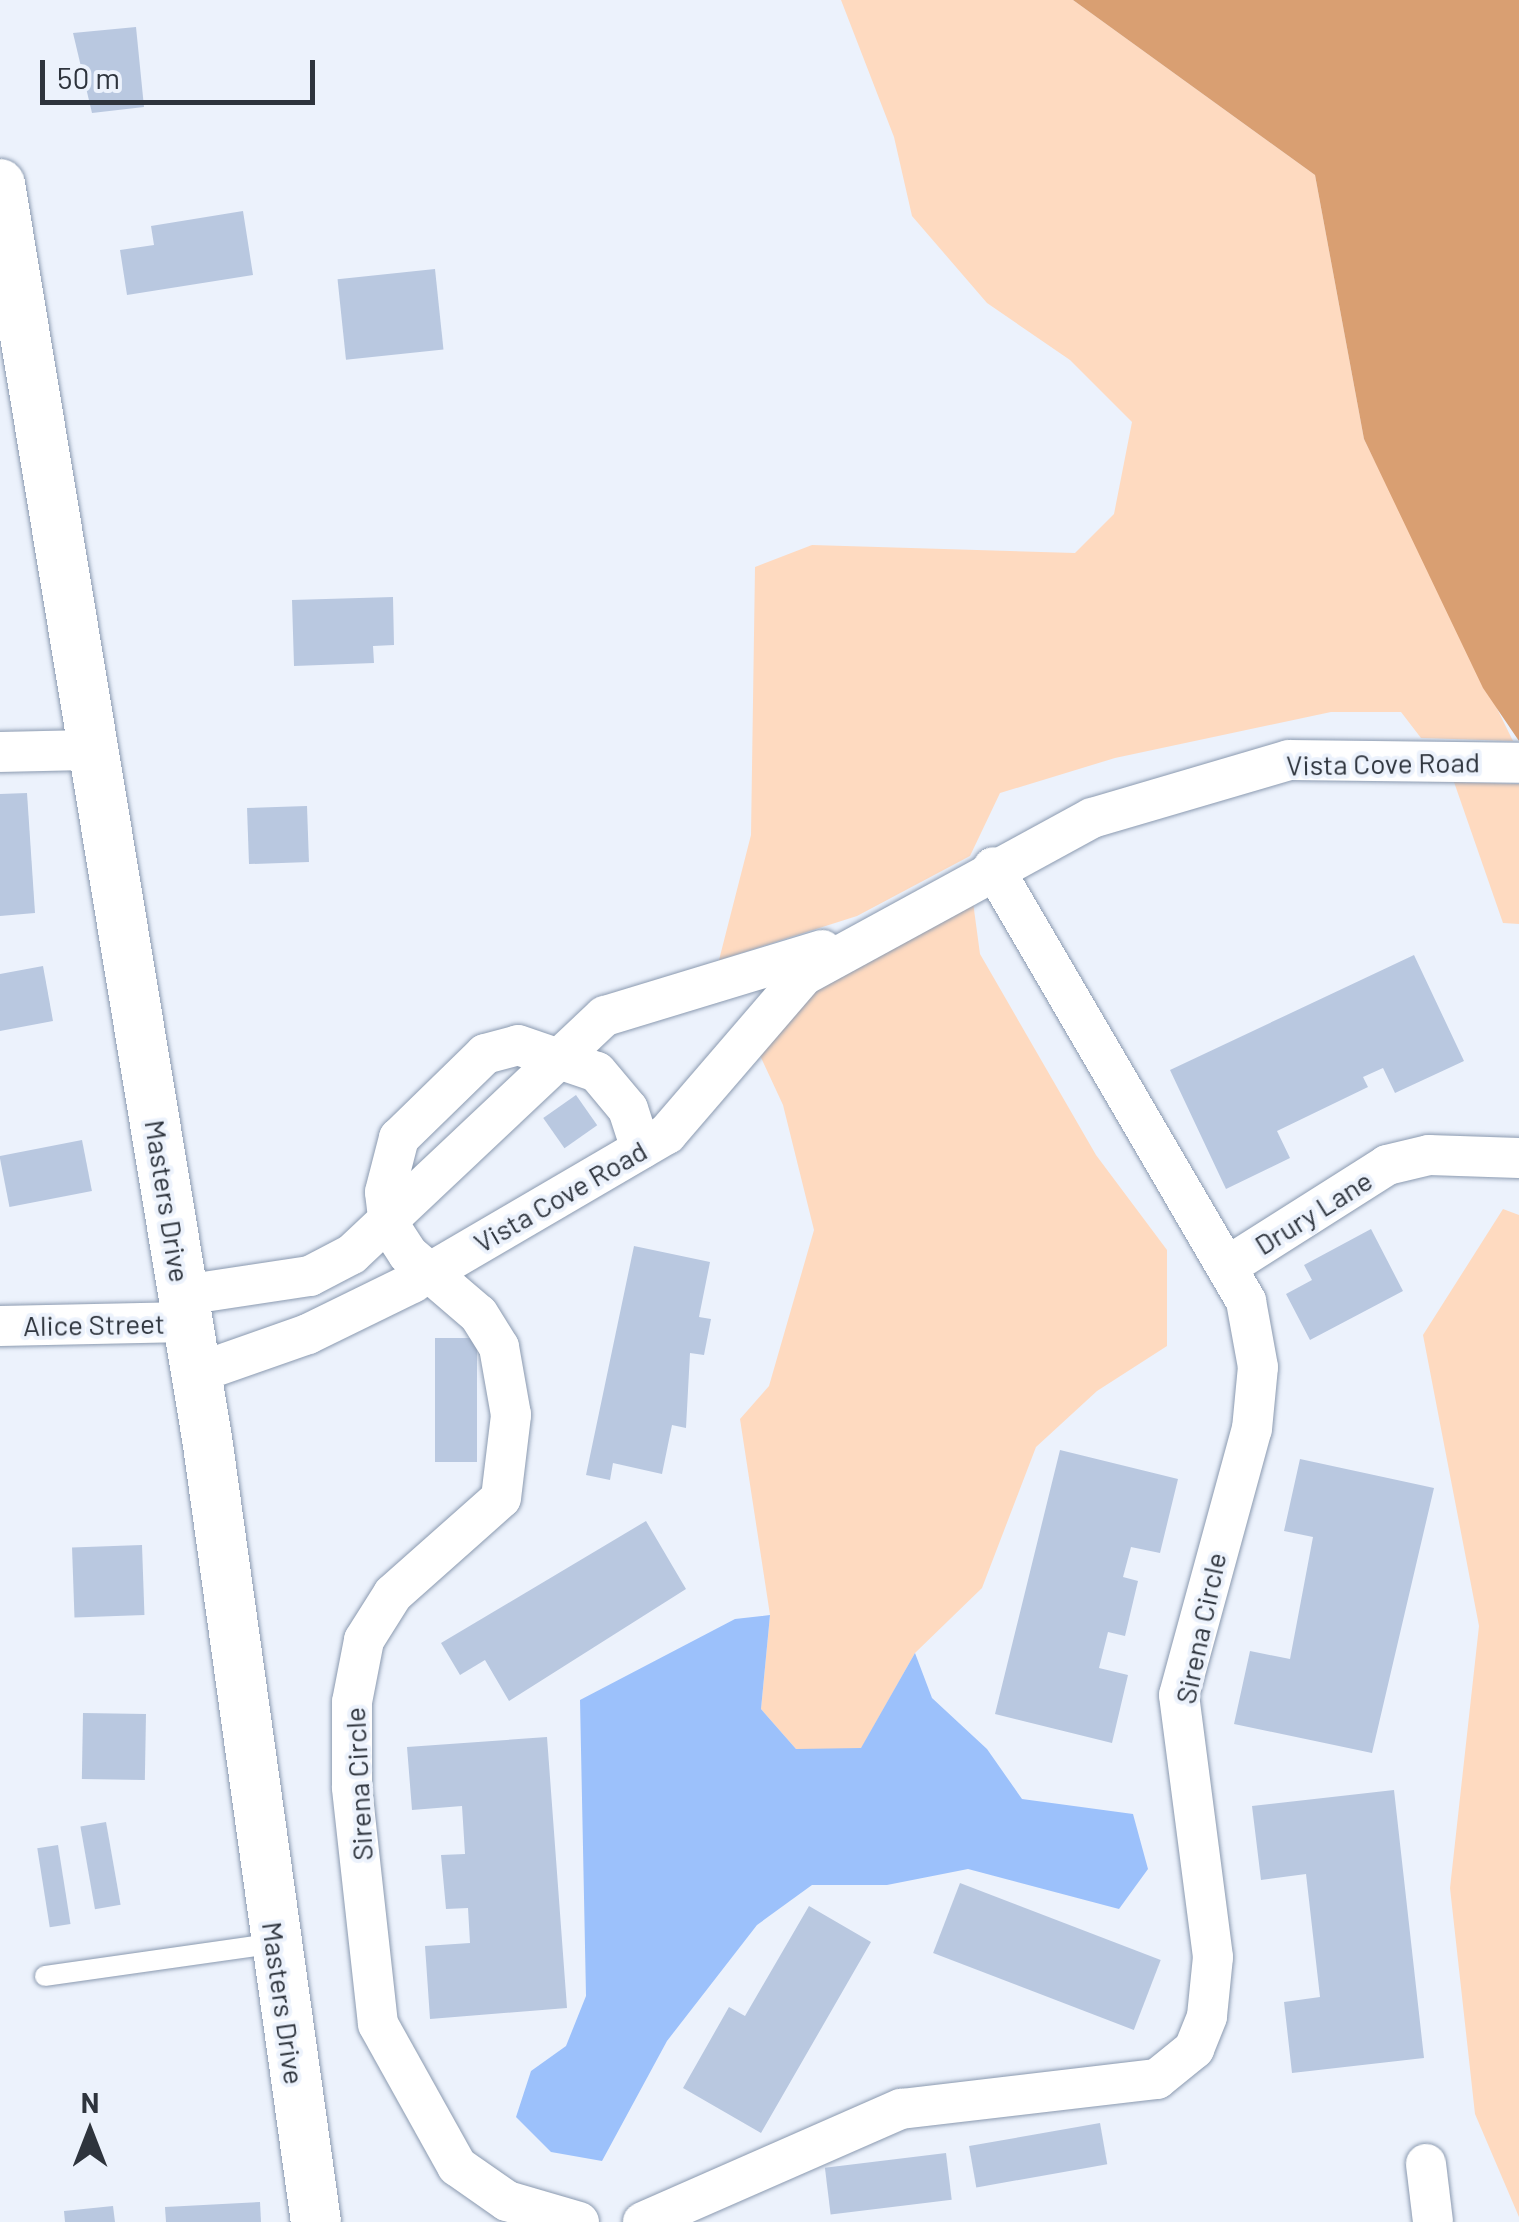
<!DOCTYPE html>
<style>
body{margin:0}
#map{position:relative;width:1519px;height:2222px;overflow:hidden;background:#ecf2fc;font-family:Barlow,sans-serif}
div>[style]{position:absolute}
.green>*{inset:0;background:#fedac0}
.forest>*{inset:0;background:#d99f72}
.water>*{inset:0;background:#9cc1fb}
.building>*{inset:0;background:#b9c8e0;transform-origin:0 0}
.roads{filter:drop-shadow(0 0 2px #8b9ab0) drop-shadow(0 0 2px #8b9ab0)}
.service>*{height:20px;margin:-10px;padding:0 10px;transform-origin:10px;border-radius:10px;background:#fff}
.minor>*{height:40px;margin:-20px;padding:0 20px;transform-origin:20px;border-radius:20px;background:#fff}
.tertiary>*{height:50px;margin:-25px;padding:0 25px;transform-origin:25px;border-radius:25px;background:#fff}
span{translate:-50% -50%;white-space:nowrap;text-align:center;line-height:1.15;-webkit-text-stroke:8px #ecf2fc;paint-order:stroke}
.street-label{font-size:28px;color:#2e343d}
.north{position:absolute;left:40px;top:2082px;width:100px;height:100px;-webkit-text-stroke:8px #ecf2fc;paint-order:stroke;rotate:0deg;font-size:28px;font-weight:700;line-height:40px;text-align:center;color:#2e343d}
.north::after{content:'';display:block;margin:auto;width:35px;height:45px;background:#2e343d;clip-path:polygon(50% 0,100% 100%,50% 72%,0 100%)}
.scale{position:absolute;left:40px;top:60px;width:275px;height:45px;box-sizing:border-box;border:5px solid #2e343d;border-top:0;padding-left:12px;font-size:30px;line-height:35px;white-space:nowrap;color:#2e343d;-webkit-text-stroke:8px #ecf2fc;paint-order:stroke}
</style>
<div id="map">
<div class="green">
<i style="clip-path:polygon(841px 0,1073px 0,1315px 175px,1364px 439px,1513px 741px,1421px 738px,1401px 712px,1331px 712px,1115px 758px,1000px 793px,970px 856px,857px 916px,719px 960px,751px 835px,755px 567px,812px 545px,1075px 553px,1114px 514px,1132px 422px,1070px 360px,987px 303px,912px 216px,894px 137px)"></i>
<i style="clip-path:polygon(1454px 782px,1519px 784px,1519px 924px,1503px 923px)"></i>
<i style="clip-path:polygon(973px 902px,980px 954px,1096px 1155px,1167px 1250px,1167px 1346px,1097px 1391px,1036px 1447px,982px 1588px,915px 1653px,861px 1749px,796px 1749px,761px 1709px,770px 1615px,740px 1419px,769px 1386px,814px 1230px,783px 1105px,758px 1051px,815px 992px)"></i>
<i style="clip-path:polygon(1503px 1209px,1519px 1215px,1519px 2217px,1475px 2114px,1450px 1888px,1479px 1626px,1423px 1335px)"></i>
</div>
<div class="forest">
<i style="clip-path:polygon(1073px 0,1519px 0,1519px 741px,1483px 688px,1364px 439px,1315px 175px)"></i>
</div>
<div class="water">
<i style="clip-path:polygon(770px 1615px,761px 1709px,796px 1749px,861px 1748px,915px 1653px,932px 1698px,987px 1749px,1022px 1799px,1133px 1814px,1148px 1869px,1119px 1909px,968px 1869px,887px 1885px,812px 1885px,757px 1925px,667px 2041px,602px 2161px,551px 2152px,516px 2117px,531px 2071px,566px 2046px,586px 1996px,580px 1700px,735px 1619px)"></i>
</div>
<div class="building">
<i style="clip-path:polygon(136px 27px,144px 107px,92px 113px,73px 33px)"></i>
<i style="clip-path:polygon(243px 211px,253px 275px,127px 295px,120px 250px,154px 245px,151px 226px)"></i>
<i style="left:435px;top:269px;width:81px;height:98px;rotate:84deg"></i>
<i style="clip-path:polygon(393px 597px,394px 645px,373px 646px,374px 663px,294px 666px,292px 600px)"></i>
<i style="clip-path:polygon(27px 793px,35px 913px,0 916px,0 794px)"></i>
<i style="left:307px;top:806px;width:56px;height:60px;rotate:88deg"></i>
<i style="clip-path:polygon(1414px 955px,1464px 1061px,1395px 1093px,1383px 1068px,1363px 1077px,1368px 1087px,1277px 1131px,1290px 1158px,1226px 1189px,1170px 1070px)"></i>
<i style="clip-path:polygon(43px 966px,53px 1021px,0 1031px,0 974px)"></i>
<i style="left:576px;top:1095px;width:37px;height:40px;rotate:55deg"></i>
<i style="left:82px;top:1140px;width:52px;height:84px;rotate:79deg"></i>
<i style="clip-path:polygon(1371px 1229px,1403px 1291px,1310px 1340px,1286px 1294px,1312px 1280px,1304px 1265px)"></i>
<i style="clip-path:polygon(634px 1246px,710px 1262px,699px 1317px,711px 1319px,704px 1355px,690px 1353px,686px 1428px,672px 1425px,662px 1474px,613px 1463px,610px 1480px,586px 1475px)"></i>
<i style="left:435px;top:1338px;width:42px;height:124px"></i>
<i style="clip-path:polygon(1060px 1450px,1178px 1479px,1160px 1553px,1131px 1547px,1123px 1577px,1138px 1581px,1125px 1636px,1108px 1632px,1099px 1668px,1128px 1675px,1112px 1743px,995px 1714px)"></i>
<i style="clip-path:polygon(1300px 1459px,1434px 1488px,1372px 1753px,1234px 1724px,1250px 1651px,1290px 1659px,1313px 1537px,1284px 1531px)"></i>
<i style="clip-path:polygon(646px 1521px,686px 1589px,509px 1701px,485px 1660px,460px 1675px,441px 1643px)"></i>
<i style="left:142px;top:1545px;width:70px;height:70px;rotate:88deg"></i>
<i style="left:83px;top:1713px;width:63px;height:66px;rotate:1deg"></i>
<i style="clip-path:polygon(547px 1737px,567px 2008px,430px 2019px,425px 1946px,470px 1943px,468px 1908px,446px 1909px,441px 1855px,465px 1854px,462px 1806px,412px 1810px,407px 1747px)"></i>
<i style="clip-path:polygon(1394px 1790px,1424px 2058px,1292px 2073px,1284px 2002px,1320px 1997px,1306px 1874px,1261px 1880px,1252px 1806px)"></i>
<i style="left:106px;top:1822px;width:84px;height:26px;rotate:80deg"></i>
<i style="left:58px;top:1845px;width:80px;height:21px;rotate:81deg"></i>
<i style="left:960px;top:1883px;width:215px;height:75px;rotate:21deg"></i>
<i style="clip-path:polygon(809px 1906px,871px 1942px,761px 2133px,683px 2088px,729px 2007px,745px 2016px)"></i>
<i style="left:1100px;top:2123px;width:42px;height:133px;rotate:80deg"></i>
<i style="left:946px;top:2153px;width:47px;height:122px;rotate:83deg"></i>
<i style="clip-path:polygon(260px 2202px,261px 2222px,166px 2222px,165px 2207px)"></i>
<i style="clip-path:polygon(113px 2206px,115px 2222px,65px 2222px,64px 2211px)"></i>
</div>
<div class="roads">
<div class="service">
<i style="left:45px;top:1976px;width:233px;rotate:-8.1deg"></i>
</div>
<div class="minor">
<i style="left:0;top:752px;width:90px;rotate:-1.3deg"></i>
<i style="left:1228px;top:1266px;width:188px;rotate:-32.4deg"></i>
<i style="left:1387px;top:1165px;width:43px;rotate:-13.4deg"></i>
<i style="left:1429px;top:1155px;width:90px;rotate:1.9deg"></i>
<i style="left:184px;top:1295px;width:127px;rotate:-8.6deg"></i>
<i style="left:310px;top:1276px;width:47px;rotate:-27.6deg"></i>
<i style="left:352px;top:1254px;width:347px;rotate:-43.3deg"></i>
<i style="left:605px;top:1016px;width:227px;rotate:-16.9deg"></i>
<i style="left:0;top:1326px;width:188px;rotate:-1.2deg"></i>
<i style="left:197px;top:1373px;width:118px;rotate:-19.4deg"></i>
<i style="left:308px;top:1334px;width:116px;rotate:-26.1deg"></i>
<i style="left:412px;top:1283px;width:295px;rotate:-30.3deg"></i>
<i style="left:667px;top:1134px;width:210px;rotate:-49.3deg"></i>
<i style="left:804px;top:975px;width:328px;rotate:-28.6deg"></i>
<i style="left:1092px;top:818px;width:205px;rotate:-16.4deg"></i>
<i style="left:1289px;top:760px;width:230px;rotate:0.7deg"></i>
<i style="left:1426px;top:2164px;width:58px;rotate:83.1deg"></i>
<i style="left:579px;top:2222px;width:75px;rotate:-163.7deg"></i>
<i style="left:507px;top:2201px;width:61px;rotate:-145deg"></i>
<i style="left:457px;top:2166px;width:162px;rotate:-119.1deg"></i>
<i style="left:378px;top:2024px;width:238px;rotate:-96.3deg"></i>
<i style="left:352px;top:1787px;width:85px;rotate:-90deg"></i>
<i style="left:352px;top:1702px;width:63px;rotate:-79deg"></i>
<i style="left:364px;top:1640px;width:54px;rotate:-57.8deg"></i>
<i style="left:393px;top:1594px;width:144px;rotate:-41.6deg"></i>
<i style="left:501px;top:1498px;width:84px;rotate:-83.1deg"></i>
<i style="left:511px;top:1415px;width:69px;rotate:-100deg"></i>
<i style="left:499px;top:1347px;width:39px;rotate:-122deg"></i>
<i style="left:478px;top:1314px;width:92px;rotate:-139.4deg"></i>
<i style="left:408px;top:1254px;width:35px;rotate:-123deg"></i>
<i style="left:389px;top:1225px;width:33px;rotate:-97deg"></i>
<i style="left:385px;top:1192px;width:56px;rotate:-75.5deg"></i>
<i style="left:399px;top:1138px;width:120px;rotate:-44.3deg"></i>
<i style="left:485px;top:1054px;width:34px;rotate:-15deg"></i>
<i style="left:518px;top:1045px;width:83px;rotate:18.9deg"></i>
<i style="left:597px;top:1072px;width:48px;rotate:50deg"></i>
<i style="left:628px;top:1109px;width:42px;rotate:72deg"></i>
<i style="left:643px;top:2222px;width:282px;rotate:-23.7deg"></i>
<i style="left:901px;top:2109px;width:258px;rotate:-6.7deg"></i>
<i style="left:1157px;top:2079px;width:48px;rotate:-39deg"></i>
<i style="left:1194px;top:2049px;width:35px;rotate:-68deg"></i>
<i style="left:1207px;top:2016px;width:59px;rotate:-84.2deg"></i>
<i style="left:1213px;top:1957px;width:264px;rotate:-97.4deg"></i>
<i style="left:1179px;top:1695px;width:276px;rotate:-74.7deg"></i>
<i style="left:1252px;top:1429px;width:62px;rotate:-84.5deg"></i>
<i style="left:1258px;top:1367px;width:67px;rotate:-100.3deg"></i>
<i style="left:1246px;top:1301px;width:502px;rotate:-120.24deg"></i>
</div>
<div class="tertiary">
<i style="left:0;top:184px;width:1278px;rotate:80.63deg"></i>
<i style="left:208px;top:1445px;width:784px;rotate:82.09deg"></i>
</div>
</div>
<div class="street-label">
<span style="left:1383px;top:763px;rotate:-1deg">Vista Cove Road</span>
<span style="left:560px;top:1196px;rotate:-30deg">Vista Cove Road</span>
<span style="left:168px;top:1201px;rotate:81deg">Masters Drive</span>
<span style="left:1313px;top:1212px;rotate:-32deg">Drury Lane</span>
<span style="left:94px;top:1324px;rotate:-1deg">Alice Street</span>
<span style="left:1200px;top:1628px;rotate:-78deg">Sirena Circle</span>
<span style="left:358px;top:1784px;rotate:-93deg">Sirena Circle</span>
<span style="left:284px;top:2003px;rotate:82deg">Masters Drive</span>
</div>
<div class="north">N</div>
<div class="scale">50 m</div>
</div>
